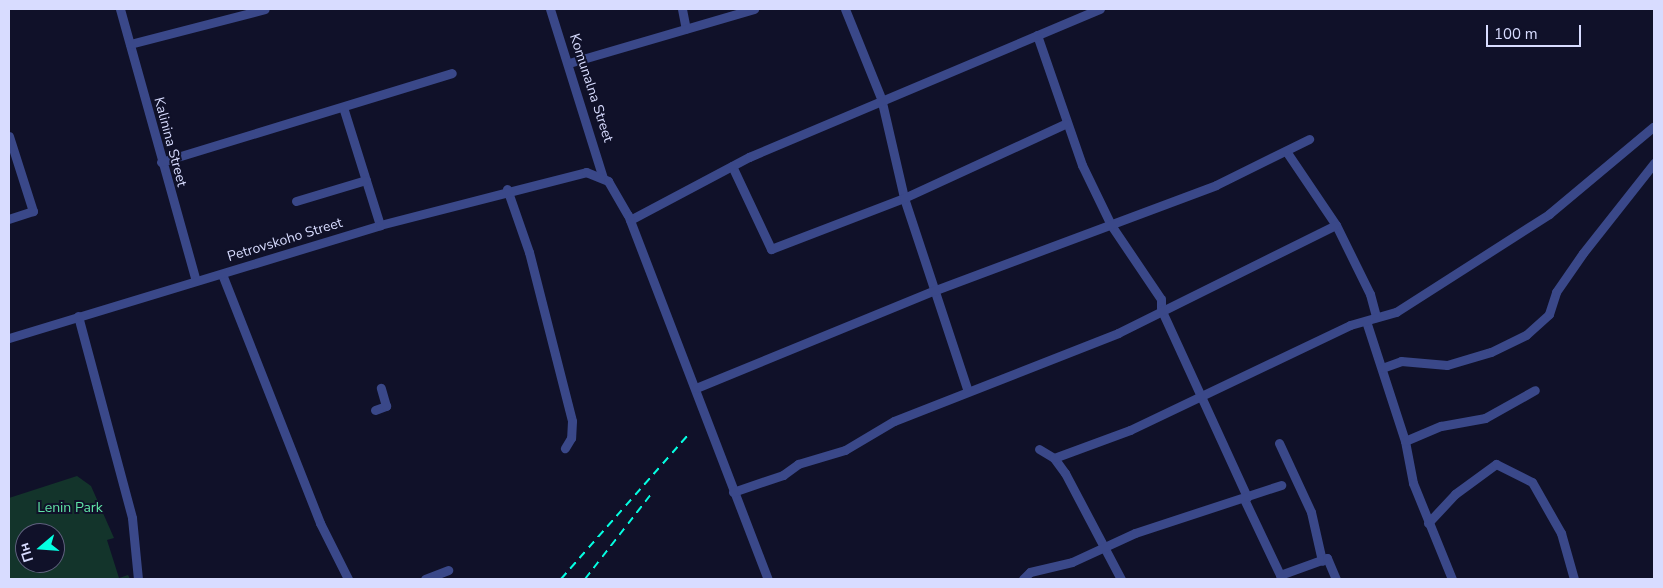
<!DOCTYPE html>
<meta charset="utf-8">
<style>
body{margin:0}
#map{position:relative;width:1663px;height:588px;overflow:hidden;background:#101129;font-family:"Nunito Sans",sans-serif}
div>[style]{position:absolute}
.green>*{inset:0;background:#13342b}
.minor>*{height:9px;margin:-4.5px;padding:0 4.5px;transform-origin:4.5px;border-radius:4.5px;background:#3a4889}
.rail>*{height:2px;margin-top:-1px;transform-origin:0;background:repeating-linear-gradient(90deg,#04ffe2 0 8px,transparent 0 14px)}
span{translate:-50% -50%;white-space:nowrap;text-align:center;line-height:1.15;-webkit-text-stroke:4px #101129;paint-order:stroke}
.street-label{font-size:14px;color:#d8dcff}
.park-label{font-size:14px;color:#60e3a6}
.frame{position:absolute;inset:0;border:10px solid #d8dcff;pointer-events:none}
.north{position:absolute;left:15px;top:523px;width:50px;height:50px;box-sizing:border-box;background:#101129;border:1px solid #60627f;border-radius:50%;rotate:252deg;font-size:14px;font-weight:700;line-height:20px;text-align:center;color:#d8dcff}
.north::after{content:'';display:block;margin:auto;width:18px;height:22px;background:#04ffe2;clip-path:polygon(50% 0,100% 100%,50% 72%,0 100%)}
.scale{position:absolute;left:1486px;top:25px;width:95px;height:22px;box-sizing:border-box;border:2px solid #d8dcff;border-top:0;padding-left:6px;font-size:15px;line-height:18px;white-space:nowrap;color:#d8dcff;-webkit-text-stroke:4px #101129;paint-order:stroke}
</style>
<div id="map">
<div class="green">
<i style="clip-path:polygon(evenodd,77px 476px,91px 486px,114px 538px,107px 540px,119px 578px,128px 575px,130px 579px,9px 579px,9px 498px,77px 476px,25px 533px,55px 533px,55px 563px,25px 563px,25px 533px)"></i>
</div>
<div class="minor">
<i style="left:120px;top:9px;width:282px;rotate:74.4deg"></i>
<i style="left:550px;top:9px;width:177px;rotate:72.6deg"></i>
<i style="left:682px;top:9px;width:20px;rotate:79deg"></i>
<i style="left:845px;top:9px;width:96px;rotate:68deg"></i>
<i style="left:881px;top:98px;width:103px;rotate:77deg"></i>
<i style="left:904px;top:198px;width:203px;rotate:71.7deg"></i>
<i style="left:1037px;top:35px;width:138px;rotate:70.9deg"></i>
<i style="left:1082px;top:165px;width:67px;rotate:64.2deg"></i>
<i style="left:1111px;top:225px;width:89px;rotate:56deg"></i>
<i style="left:1161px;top:299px;width:10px;rotate:90deg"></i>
<i style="left:1161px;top:309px;width:207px;rotate:65.4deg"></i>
<i style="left:130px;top:44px;width:139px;rotate:-14.5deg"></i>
<i style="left:569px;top:63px;width:193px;rotate:-16.3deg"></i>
<i style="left:343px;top:107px;width:124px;rotate:72.6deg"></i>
<i style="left:9px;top:136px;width:79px;rotate:72.3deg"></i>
<i style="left:33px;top:211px;width:25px;rotate:162deg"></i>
<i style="left:1286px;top:151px;width:89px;rotate:56deg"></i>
<i style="left:1336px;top:225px;width:77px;rotate:63.8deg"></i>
<i style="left:1370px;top:294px;width:24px;rotate:75deg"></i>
<i style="left:161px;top:162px;width:304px;rotate:-17deg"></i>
<i style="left:732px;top:166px;width:92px;rotate:64.8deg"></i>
<i style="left:771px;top:249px;width:142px;rotate:-21deg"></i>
<i style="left:904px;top:198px;width:179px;rotate:-24.7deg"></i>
<i style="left:507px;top:189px;width:67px;rotate:70.8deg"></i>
<i style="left:529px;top:252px;width:174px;rotate:75.7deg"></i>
<i style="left:572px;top:421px;width:17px;rotate:93deg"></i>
<i style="left:571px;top:438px;width:12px;rotate:121deg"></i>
<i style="left:296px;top:201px;width:73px;rotate:-16.7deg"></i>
<i style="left:630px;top:220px;width:135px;rotate:-27.9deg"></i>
<i style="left:749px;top:157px;width:381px;rotate:-22.9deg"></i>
<i style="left:222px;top:274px;width:268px;rotate:68.5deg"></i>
<i style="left:320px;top:523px;width:63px;rotate:63.4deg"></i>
<i style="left:78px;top:316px;width:209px;rotate:75deg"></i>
<i style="left:132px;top:518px;width:61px;rotate:84.4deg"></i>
<i style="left:1366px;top:321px;width:126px;rotate:72deg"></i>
<i style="left:1405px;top:441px;width:43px;rotate:79.2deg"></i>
<i style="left:1413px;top:483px;width:104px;rotate:67.9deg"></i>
<i style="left:9px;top:338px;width:388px;rotate:-16.9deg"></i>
<i style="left:380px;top:225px;width:213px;rotate:-14.4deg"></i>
<i style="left:586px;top:172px;width:24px;rotate:22deg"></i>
<i style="left:608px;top:181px;width:39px;rotate:60deg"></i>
<i style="left:628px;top:215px;width:390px;rotate:69deg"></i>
<i style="left:1382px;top:368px;width:20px;rotate:-20deg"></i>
<i style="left:1401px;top:361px;width:46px;rotate:5deg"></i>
<i style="left:1447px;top:365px;width:46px;rotate:-16.5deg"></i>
<i style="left:1491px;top:352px;width:39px;rotate:-26deg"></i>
<i style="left:1526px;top:335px;width:31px;rotate:-42deg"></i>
<i style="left:1549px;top:314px;width:23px;rotate:-72deg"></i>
<i style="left:1556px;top:292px;width:47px;rotate:-55.3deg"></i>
<i style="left:1583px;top:253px;width:115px;rotate:-51.7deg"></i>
<i style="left:696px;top:388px;width:256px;rotate:-22.3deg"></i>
<i style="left:933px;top:291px;width:302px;rotate:-20.5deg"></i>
<i style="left:1216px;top:185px;width:104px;rotate:-26.3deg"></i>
<i style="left:375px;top:410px;width:12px;rotate:-20deg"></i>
<i style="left:386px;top:406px;width:19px;rotate:-106deg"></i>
<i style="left:1405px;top:441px;width:39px;rotate:-23deg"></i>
<i style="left:1441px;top:426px;width:45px;rotate:-10.3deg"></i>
<i style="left:1485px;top:418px;width:57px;rotate:-29.2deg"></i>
<i style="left:1279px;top:443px;width:76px;rotate:65.1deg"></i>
<i style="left:1311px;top:512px;width:50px;rotate:77.3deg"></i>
<i style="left:1039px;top:449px;width:17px;rotate:31deg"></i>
<i style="left:1054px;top:458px;width:19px;rotate:54deg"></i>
<i style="left:1065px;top:473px;width:120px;rotate:62.2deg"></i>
<i style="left:1054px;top:458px;width:81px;rotate:-20.2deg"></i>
<i style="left:1130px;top:430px;width:244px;rotate:-25.5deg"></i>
<i style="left:1350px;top:325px;width:48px;rotate:-15.8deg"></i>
<i style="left:1396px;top:312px;width:182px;rotate:-32.6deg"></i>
<i style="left:1549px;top:214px;width:136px;rotate:-39.9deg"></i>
<i style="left:733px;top:492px;width:53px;rotate:-18.8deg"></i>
<i style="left:783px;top:475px;width:19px;rotate:-36deg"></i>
<i style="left:798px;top:464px;width:49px;rotate:-16.6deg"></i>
<i style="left:845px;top:450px;width:57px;rotate:-30.6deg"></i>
<i style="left:894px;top:421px;width:241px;rotate:-21.4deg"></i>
<i style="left:1118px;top:333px;width:243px;rotate:-26.4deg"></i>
<i style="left:1244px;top:499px;width:89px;rotate:64.6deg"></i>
<i style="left:1428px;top:523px;width:40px;rotate:-47deg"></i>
<i style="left:1455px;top:494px;width:51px;rotate:-36.2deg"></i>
<i style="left:1496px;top:464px;width:40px;rotate:26.6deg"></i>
<i style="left:1532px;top:482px;width:59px;rotate:60.4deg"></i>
<i style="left:1561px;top:533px;width:48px;rotate:74.2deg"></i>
<i style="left:1280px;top:575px;width:50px;rotate:-19.9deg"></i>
<i style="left:1327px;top:558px;width:23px;rotate:67deg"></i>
<i style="left:425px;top:579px;width:25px;rotate:-21deg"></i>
<i style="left:1023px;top:579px;width:10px;rotate:-45deg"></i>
<i style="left:1030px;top:572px;width:43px;rotate:-13.4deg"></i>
<i style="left:1072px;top:562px;width:69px;rotate:-24.7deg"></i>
<i style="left:1135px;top:533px;width:154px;rotate:-18.2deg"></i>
</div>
<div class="rail">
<i style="left:561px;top:579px;width:193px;rotate:-48.6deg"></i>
<i style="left:585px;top:579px;width:109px;rotate:-52.1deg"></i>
</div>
<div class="street-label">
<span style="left:591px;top:88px;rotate:72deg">Komunalna Street</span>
<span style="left:170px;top:142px;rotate:75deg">Kalinina Street</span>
<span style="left:285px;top:240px;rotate:-17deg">Petrovskoho Street</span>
</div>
<div class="park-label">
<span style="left:70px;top:508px">Lenin Park</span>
</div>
<div class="frame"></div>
<div class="north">Пн</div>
<div class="scale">100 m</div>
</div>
